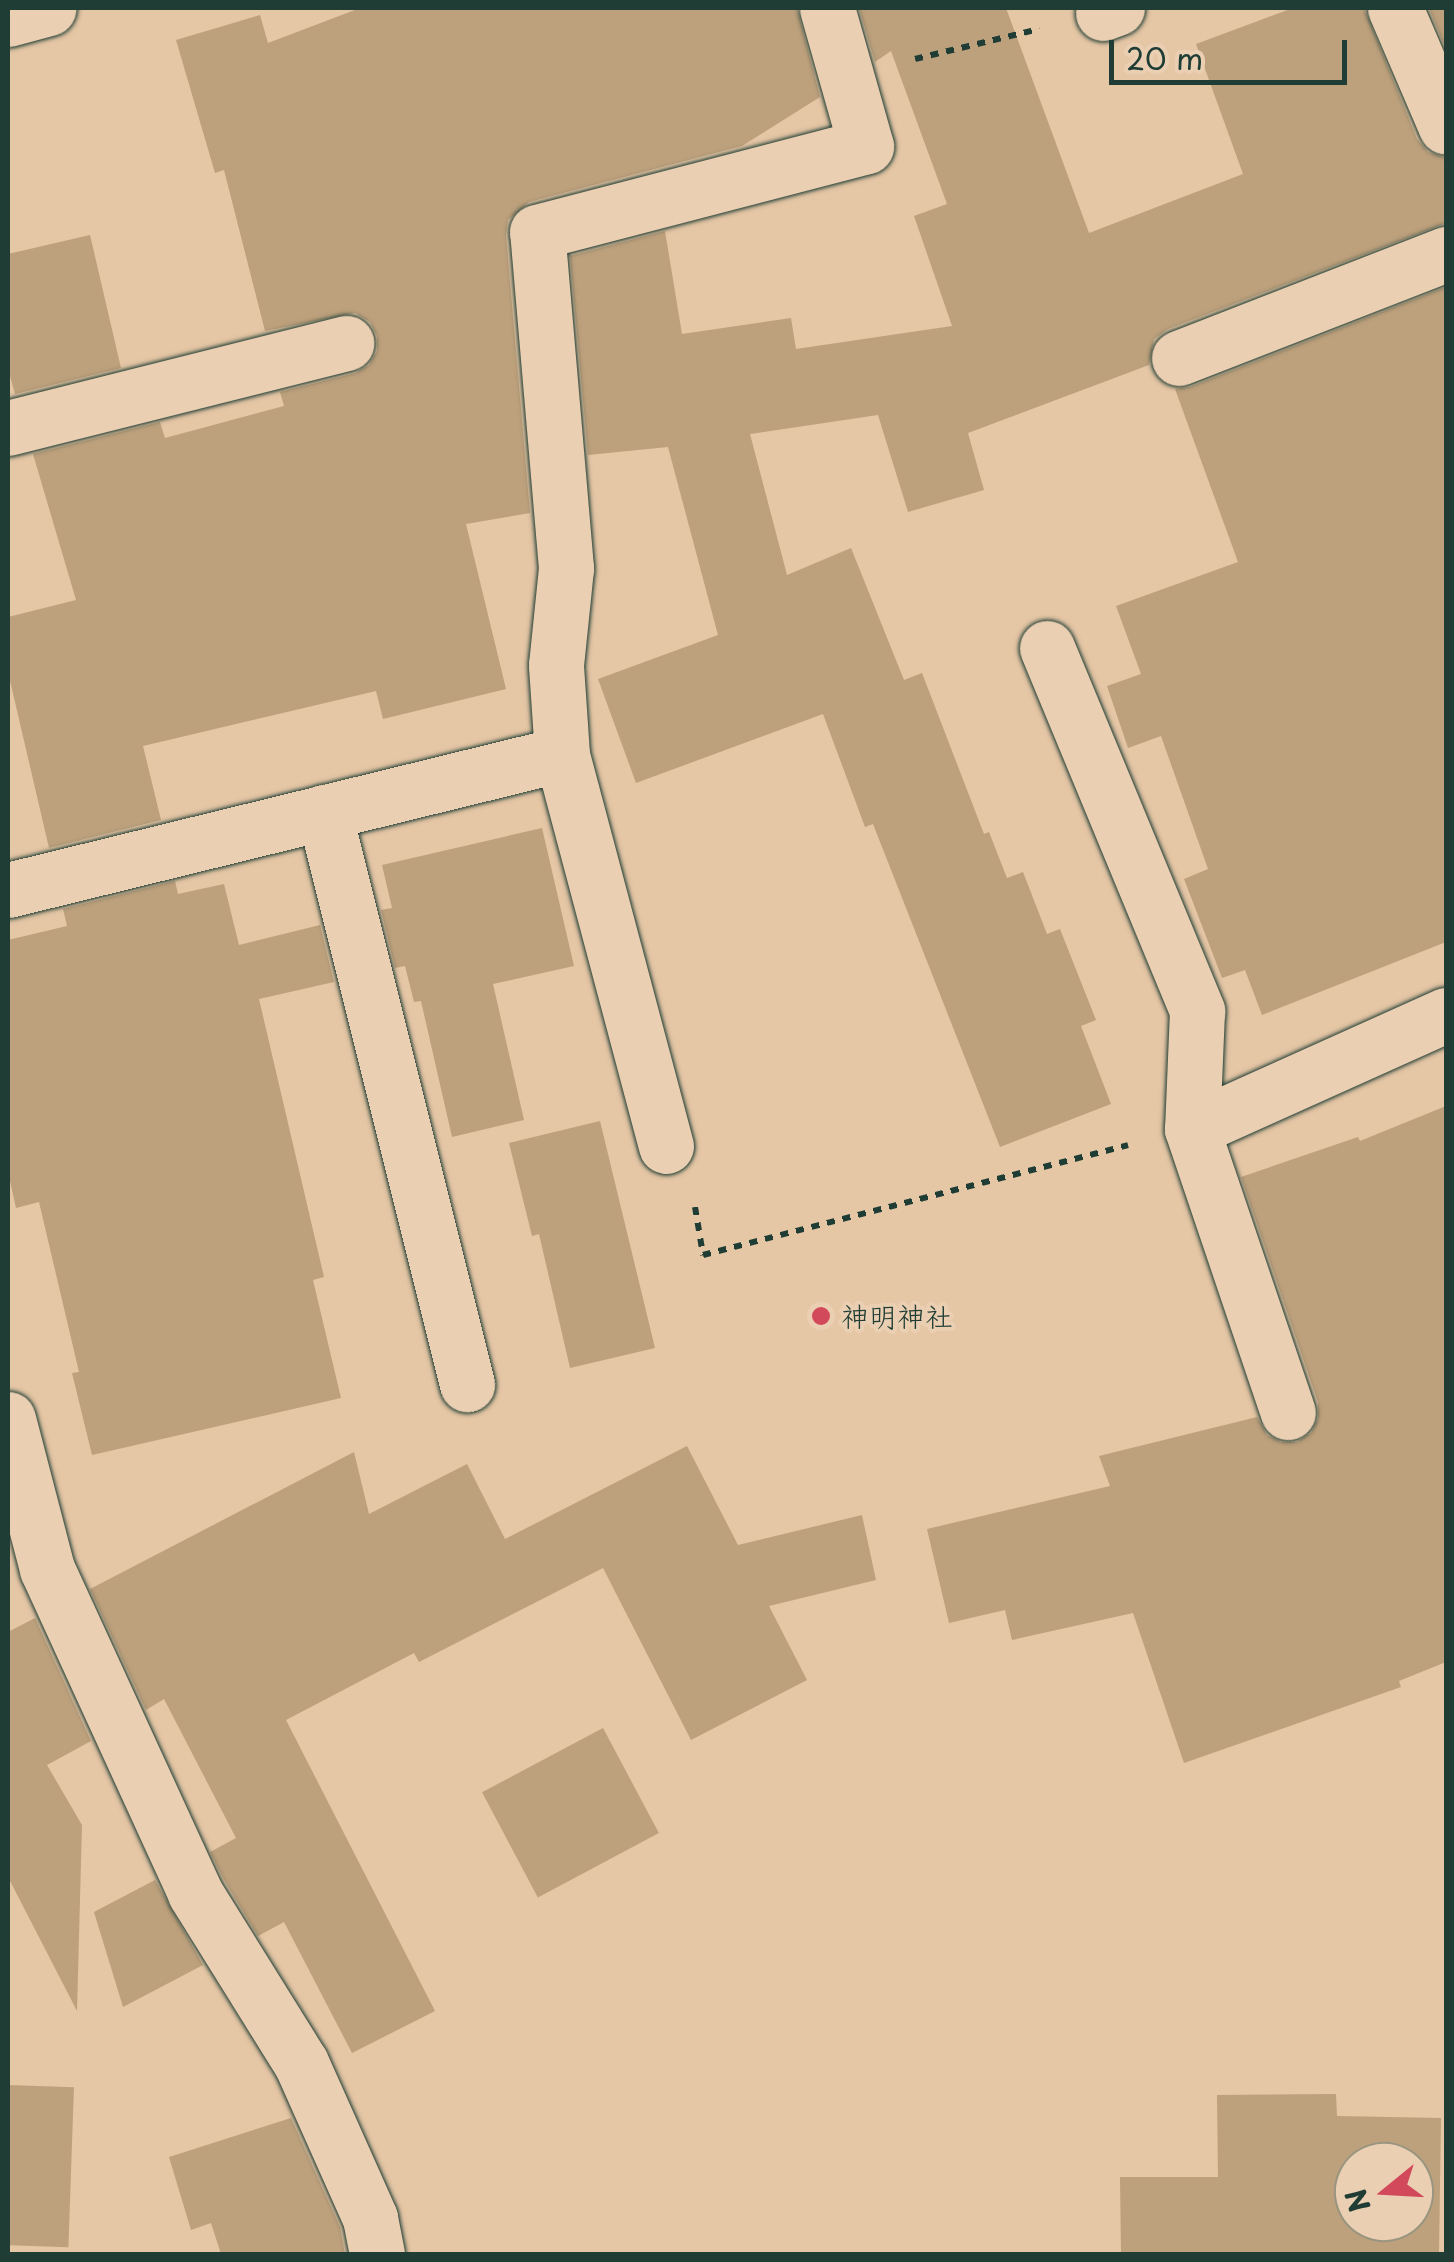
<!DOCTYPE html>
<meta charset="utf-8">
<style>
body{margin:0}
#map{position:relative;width:1454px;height:2262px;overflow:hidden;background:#e5c6a5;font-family:"Playpen Sans","Klee One",sans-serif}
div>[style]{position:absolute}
.building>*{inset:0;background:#bda07c;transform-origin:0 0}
.path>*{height:6px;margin-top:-3px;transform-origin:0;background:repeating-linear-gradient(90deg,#1f3d34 0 8px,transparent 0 16px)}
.roads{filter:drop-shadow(0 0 2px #1f3d34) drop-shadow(0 0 2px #1f3d34)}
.minor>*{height:55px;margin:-27.5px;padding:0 27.5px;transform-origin:27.5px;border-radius:27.5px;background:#ebcfb2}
.dots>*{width:28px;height:28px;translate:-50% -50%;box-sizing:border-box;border:5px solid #ebcfb2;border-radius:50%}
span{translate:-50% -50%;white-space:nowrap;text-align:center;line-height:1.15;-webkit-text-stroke:8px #ebcfb2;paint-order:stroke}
.poi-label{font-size:28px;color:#1f3d34}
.left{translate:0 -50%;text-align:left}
.frame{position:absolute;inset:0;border:10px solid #1f3d34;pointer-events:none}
.north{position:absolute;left:1334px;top:2142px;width:100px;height:100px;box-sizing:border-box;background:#ebcfb2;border:2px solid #999580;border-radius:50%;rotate:252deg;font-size:28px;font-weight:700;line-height:40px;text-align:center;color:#1f3d34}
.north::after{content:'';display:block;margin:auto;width:35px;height:45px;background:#d1495b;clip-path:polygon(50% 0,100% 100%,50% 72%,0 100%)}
.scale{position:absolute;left:1109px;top:40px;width:238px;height:45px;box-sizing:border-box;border:5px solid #1f3d34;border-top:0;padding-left:12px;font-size:30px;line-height:35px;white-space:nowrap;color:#1f3d34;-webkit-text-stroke:8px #ebcfb2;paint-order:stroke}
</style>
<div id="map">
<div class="building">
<i style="clip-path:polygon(360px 8px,797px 8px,820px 97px,742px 146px,529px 202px,508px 220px,506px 235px,530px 513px,466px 524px,506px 689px,383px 719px,376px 691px,143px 746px,161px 820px,49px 848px,8px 672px,8px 617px,76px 600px,33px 454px,160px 422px,165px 438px,284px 406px,280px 392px,356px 373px,369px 365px,377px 351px,377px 336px,370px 322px,355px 313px,265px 331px,224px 170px,215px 173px,176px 40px,260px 15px,268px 43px)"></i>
<i style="clip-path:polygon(859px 8px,1006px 8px,1089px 233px,1243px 174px,1196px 44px,1293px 8px,1364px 8px,1417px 139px,1428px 152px,1446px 158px,1446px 223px,1168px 329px,1154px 339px,1149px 365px,968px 433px,984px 490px,908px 512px,878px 415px,750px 434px,787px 575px,851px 548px,904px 680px,922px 673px,984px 834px,989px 832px,1007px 878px,1023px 872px,1047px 934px,1060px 929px,1096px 1020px,1081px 1026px,1111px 1104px,1000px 1147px,873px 824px,865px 827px,823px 714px,636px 783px,598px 679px,718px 635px,668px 447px,588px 455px,570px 256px,665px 231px,682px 334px,791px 318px,796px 349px,952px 326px,914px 216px,947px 204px,891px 51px,875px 62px)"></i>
<i style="clip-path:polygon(1429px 8px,1446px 8px,1446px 49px)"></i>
<i style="clip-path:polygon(90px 235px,121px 368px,15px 394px,8px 369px,8px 254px)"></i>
<i style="clip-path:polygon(1446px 287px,1446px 942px,1262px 1015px,1245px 970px,1222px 978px,1184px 879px,1208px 869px,1161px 736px,1128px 748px,1107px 686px,1141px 674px,1116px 606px,1238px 562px,1175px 389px,1190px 387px)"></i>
<i style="clip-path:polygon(542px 828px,574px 966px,493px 984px,524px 1120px,452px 1137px,421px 1001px,414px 1002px,405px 966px,395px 968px,381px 910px,392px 908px,382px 865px)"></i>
<i style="clip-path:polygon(175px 881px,178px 894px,224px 884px,239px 945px,320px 925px,334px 982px,259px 999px,324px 1277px,313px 1280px,341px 1398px,92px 1455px,72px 1373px,79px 1372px,39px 1202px,16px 1208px,8px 1172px,8px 940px,67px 926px,63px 909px)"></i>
<i style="clip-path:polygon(1446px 1106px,1446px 1662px,1399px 1681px,1401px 1687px,1184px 1763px,1133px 1613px,1012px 1640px,1005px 1610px,949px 1623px,927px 1529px,1110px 1486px,1099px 1456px,1257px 1417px,1267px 1435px,1281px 1442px,1297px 1442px,1311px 1433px,1318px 1419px,1318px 1402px,1241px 1177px,1358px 1137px,1360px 1141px)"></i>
<i style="clip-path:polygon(600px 1121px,655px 1348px,570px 1368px,539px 1234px,532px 1236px,509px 1143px)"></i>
<i style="clip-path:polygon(687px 1446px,738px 1545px,862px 1515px,876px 1580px,769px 1606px,807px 1680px,691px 1740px,603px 1568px,419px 1662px,414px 1653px,286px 1720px,435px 2011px,352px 2053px,284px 1922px,258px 1936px,223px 1878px,210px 1852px,236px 1838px,164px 1699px,146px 1710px,90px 1589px,354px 1452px,369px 1514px,467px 1464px,505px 1539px)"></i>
<i style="clip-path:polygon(35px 1618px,91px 1741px,47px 1765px,82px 1825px,77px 2011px,8px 1877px,8px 1632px)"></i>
<i style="left:603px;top:1728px;width:119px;height:137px;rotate:62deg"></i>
<i style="clip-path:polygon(155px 1880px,203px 1965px,123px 2007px,94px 1912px)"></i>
<i style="left:8px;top:2085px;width:66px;height:160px;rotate:2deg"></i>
<i style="clip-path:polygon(evenodd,1336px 2094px,1337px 2116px,1441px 2118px,1439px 2254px,1121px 2254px,1120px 2177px,1218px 2177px,1217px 2095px,1336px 2094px,1354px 2162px,1414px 2162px,1414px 2222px,1354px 2222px,1354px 2162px)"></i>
<i style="clip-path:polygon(291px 2118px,340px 2227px,345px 2254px,221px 2254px,211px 2223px,191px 2230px,169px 2157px)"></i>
</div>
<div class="path">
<i style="left:915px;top:59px;width:128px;rotate:-13.6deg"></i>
<i style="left:695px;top:1207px;width:49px;rotate:80.5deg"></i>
<i style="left:703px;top:1255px;width:439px;rotate:-14.5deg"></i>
</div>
<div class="roads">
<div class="minor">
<i style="left:1395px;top:8px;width:129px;rotate:66.8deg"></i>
<i style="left:1103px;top:13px;width:15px;rotate:-20deg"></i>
<i style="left:8px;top:19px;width:42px;rotate:-15deg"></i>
<i style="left:1179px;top:358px;width:287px;rotate:-21.3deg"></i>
<i style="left:8px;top:428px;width:349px;rotate:-14.1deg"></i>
<i style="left:1047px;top:648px;width:393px;rotate:67.5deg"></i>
<i style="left:1197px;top:1011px;width:118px;rotate:92.4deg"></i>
<i style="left:1192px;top:1129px;width:278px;rotate:-24.2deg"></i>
<i style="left:324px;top:812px;width:590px;rotate:75.96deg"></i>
<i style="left:8px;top:890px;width:570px;rotate:-13.79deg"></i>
<i style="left:1192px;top:1129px;width:299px;rotate:71.3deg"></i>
<i style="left:666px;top:1146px;width:406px;rotate:-104.9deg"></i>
<i style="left:562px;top:754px;width:89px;rotate:-93.9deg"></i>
<i style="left:556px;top:665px;width:98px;rotate:-84.1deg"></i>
<i style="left:566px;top:568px;width:337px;rotate:-94.9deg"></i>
<i style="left:537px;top:232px;width:340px;rotate:-14.6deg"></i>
<i style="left:866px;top:146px;width:143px;rotate:-105.8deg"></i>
<i style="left:8px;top:1419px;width:155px;rotate:75.4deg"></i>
<i style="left:47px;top:1569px;width:356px;rotate:65.4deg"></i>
<i style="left:195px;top:1893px;width:200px;rotate:58.1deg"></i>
<i style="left:301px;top:2063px;width:170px;rotate:66deg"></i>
<i style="left:370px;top:2218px;width:37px;rotate:79deg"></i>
</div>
</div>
<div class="dots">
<i style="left:821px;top:1316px;background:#d1495b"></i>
</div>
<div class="poi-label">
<span class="left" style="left:841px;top:1316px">神明神社</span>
</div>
<div class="frame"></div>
<div class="north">N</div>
<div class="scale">20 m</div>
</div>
